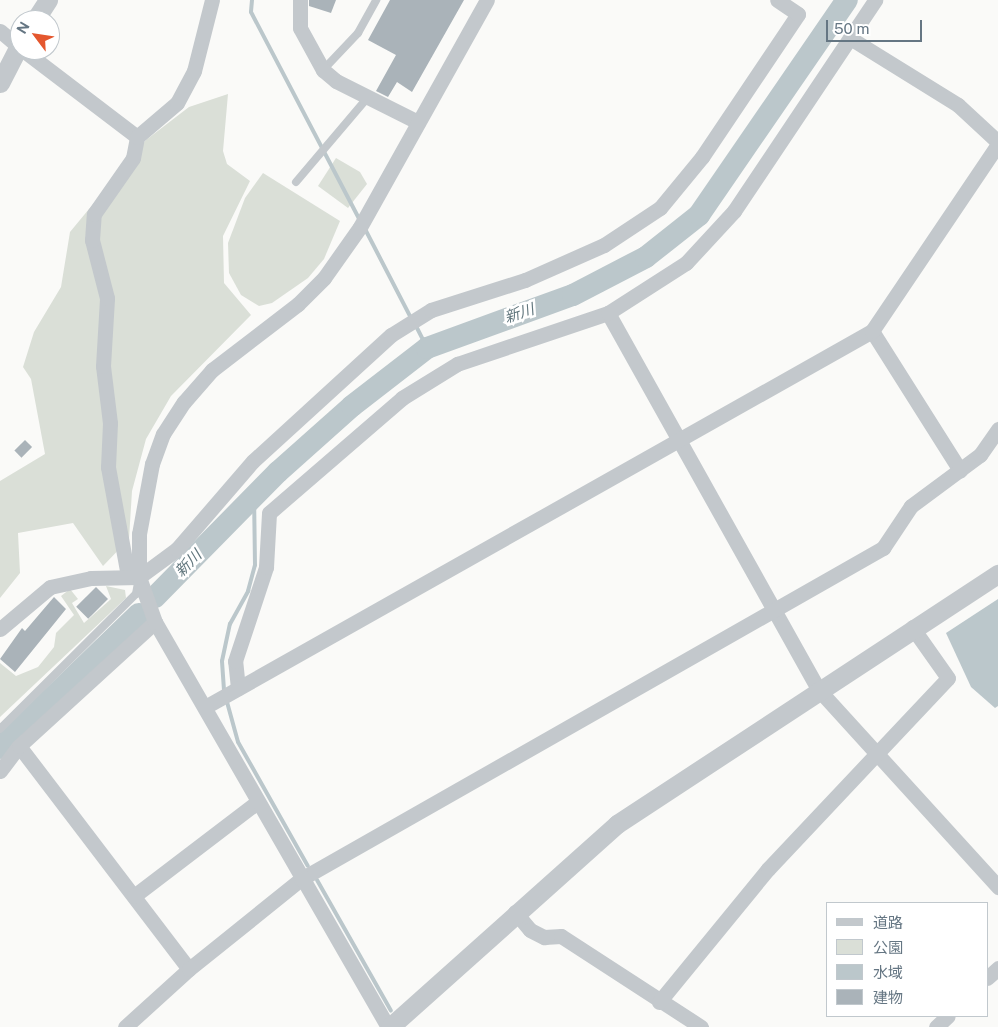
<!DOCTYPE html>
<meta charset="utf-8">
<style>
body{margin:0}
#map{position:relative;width:998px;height:1027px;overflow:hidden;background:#fafaf8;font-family:"Public Sans","Noto Sans JP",sans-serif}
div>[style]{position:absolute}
.green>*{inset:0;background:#dadfd7}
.water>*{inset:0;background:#bbc7cb}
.stream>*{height:4px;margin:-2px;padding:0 2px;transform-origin:2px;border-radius:2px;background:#bbc7cb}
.river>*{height:22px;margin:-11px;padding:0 11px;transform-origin:11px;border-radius:11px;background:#bbc7cb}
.building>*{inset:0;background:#aab3b9;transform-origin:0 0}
.service>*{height:8px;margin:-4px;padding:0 4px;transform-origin:4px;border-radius:4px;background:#c3c8cc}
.minor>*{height:15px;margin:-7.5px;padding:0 7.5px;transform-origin:7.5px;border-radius:7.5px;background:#c3c8cc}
.tertiary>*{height:19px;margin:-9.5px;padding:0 9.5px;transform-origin:9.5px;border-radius:9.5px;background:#c3c8cc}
span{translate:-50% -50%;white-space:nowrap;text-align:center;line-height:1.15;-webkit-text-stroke:5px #fff;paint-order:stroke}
.water-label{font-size:15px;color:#60757c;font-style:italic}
.legend{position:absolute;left:826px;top:902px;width:162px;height:115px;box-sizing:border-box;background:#fff;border:1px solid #c1c8cd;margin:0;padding:6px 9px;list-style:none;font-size:15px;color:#657683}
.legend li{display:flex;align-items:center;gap:10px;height:25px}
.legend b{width:25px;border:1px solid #c1c8cd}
.north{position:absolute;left:10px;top:10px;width:50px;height:50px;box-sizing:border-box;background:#fff;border:1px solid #c1c8cd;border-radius:50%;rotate:301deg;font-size:14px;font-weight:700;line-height:20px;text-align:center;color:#657683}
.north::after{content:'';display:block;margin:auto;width:18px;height:22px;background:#e4572e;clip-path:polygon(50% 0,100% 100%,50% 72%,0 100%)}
.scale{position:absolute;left:826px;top:20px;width:96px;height:22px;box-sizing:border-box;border:2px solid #657683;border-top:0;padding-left:6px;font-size:15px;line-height:18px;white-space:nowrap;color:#657683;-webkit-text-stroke:4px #fff;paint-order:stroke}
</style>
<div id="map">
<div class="green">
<i style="clip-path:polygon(228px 94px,223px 151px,227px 164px,250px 181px,223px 236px,224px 283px,251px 315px,171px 396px,146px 439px,132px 491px,129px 539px,103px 566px,73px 523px,18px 533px,20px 573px,0 598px,0 481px,45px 454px,31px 379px,23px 367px,34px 332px,61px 287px,70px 232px,146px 140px,189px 107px)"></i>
<i style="clip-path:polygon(336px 158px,360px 172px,367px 184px,348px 208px,318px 186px)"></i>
<i style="clip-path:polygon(263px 173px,340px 221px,324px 259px,308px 278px,272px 303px,259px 306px,241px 295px,229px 273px,228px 243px,245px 198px)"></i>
<i style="clip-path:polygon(106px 586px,125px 590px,126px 598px,0 717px,0 663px,16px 676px,38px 667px,54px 647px,56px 633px,74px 615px,61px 596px,70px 589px,78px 599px,72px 603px,84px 623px,111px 599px)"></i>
</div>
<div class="water">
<i style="clip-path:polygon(998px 599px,998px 706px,995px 708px,971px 687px,946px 633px)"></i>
</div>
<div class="stream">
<i style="left:252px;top:0;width:12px;rotate:95deg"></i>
<i style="left:251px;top:12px;width:233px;rotate:62.4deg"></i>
<i style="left:364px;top:227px;width:102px;rotate:62.7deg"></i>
<i style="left:415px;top:324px;width:27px;rotate:63deg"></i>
<i style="left:224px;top:690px;width:29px;rotate:-94deg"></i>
<i style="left:222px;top:661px;width:38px;rotate:-78deg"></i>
<i style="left:230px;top:624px;width:38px;rotate:-61deg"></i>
<i style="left:248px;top:591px;width:27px;rotate:-75deg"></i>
<i style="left:255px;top:565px;width:70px;rotate:-90.8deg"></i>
<i style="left:227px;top:702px;width:41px;rotate:74.6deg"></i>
<i style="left:238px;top:742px;width:142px;rotate:60.6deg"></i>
<i style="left:317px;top:880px;width:150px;rotate:60.5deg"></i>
</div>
<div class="river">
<i style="left:155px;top:597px;width:175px;rotate:-45.5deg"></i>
<i style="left:278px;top:472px;width:99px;rotate:-41.7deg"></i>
<i style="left:352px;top:406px;width:95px;rotate:-37.7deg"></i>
<i style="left:427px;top:348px;width:155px;rotate:-20deg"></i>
<i style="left:573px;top:295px;width:82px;rotate:-27.5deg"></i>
<i style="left:646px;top:257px;width:68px;rotate:-38.4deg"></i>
<i style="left:699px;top:215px;width:261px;rotate:-55.5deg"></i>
<i style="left:0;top:748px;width:193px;rotate:-44deg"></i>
</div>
<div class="building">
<i style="clip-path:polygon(309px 0,336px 0,331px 13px,309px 6px)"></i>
<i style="clip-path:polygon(390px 0,464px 0,412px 92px,397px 82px,388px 97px,376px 91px,396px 55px,368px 40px)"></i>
<i style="left:25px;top:440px;width:10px;height:15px;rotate:45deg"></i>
<i style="left:96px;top:587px;width:17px;height:28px;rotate:45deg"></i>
<i style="clip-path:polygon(54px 597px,66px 609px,15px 672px,0 659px,22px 628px,25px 631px)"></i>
</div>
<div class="service">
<i style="left:323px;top:70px;width:51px;rotate:-46.6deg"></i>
<i style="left:358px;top:33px;width:38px;rotate:-61deg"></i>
<i style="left:296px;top:182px;width:111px;rotate:-49.7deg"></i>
<i style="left:0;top:729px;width:192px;rotate:-44.8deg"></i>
<i style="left:136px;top:594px;width:11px;rotate:-80deg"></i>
</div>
<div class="minor">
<i style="left:300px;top:0;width:28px;rotate:90deg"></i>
<i style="left:300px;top:28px;width:48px;rotate:61.3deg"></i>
<i style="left:323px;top:70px;width:17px;rotate:40deg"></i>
<i style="left:336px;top:81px;width:92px;rotate:26.6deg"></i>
<i style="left:0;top:31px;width:26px;rotate:40deg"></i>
<i style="left:850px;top:38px;width:127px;rotate:31.8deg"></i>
<i style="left:958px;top:105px;width:54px;rotate:42.8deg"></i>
<i style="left:23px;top:50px;width:143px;rotate:37.3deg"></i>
<i style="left:608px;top:313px;width:431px;rotate:60.8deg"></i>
<i style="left:818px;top:689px;width:268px;rotate:47.7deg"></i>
<i style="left:872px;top:331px;width:165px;rotate:57.7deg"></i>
<i style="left:128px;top:576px;width:111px;rotate:-100.4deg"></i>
<i style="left:108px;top:467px;width:44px;rotate:-87.4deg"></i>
<i style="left:110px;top:423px;width:57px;rotate:-97deg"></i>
<i style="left:103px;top:366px;width:68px;rotate:-86.6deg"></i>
<i style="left:107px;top:298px;width:60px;rotate:-104.5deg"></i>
<i style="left:92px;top:240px;width:26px;rotate:-86deg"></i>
<i style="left:94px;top:214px;width:68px;rotate:-55.1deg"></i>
<i style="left:133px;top:158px;width:21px;rotate:-79deg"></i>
<i style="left:137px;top:137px;width:52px;rotate:-40.4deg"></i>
<i style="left:177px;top:103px;width:36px;rotate:-62deg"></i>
<i style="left:194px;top:71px;width:73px;rotate:-75.8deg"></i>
<i style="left:0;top:629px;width:65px;rotate:-40deg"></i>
<i style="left:50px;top:587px;width:42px;rotate:-12.4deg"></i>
<i style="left:91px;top:578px;width:48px;rotate:-1.2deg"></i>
<i style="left:139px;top:577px;width:47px;rotate:-36.4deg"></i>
<i style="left:177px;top:549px;width:116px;rotate:-49.2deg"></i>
<i style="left:253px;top:461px;width:187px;rotate:-42.4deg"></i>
<i style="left:391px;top:335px;width:47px;rotate:-32deg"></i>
<i style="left:431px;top:310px;width:99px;rotate:-17.7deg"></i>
<i style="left:525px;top:280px;width:86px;rotate:-23.9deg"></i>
<i style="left:604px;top:245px;width:67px;rotate:-33.5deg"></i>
<i style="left:660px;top:208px;width:66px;rotate:-50.5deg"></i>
<i style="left:702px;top:157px;width:172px;rotate:-56.1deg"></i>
<i style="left:798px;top:14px;width:25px;rotate:-146deg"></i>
<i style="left:238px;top:688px;width:27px;rotate:-96deg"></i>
<i style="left:235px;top:661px;width:99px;rotate:-71.7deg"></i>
<i style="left:266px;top:567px;width:54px;rotate:-86.8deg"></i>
<i style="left:269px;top:513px;width:176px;rotate:-40.8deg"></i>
<i style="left:402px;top:398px;width:65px;rotate:-31.7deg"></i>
<i style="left:457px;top:364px;width:159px;rotate:-18.7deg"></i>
<i style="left:608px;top:313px;width:93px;rotate:-32.7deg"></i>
<i style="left:686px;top:263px;width:71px;rotate:-47.3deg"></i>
<i style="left:734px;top:211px;width:254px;rotate:-56.2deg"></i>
<i style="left:205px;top:707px;width:766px;rotate:-29.41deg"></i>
<i style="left:872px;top:331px;width:225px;rotate:-56deg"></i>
<i style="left:19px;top:746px;width:280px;rotate:52.7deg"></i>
<i style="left:0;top:771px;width:31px;rotate:-53deg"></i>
<i style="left:19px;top:746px;width:184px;rotate:-42.4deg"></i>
<i style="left:134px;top:896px;width:153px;rotate:-37.3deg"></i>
<i style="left:515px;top:912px;width:23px;rotate:50deg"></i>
<i style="left:530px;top:930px;width:16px;rotate:27deg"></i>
<i style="left:544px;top:937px;width:17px;rotate:-3deg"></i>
<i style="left:561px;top:936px;width:167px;rotate:33deg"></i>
<i style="left:987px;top:978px;width:15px;rotate:-42deg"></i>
<i style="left:659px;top:1002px;width:172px;rotate:-50.7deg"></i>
<i style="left:768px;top:869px;width:262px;rotate:-46.7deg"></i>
<i style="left:948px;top:678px;width:62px;rotate:-125.2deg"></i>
<i style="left:125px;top:1027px;width:86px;rotate:-42.2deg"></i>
<i style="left:189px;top:969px;width:144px;rotate:-38.8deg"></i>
<i style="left:301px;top:879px;width:670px;rotate:-29.63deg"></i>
<i style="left:883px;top:548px;width:50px;rotate:-56.3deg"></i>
<i style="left:911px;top:506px;width:86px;rotate:-36.5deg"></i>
<i style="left:980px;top:455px;width:32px;rotate:-55deg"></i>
<i style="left:388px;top:1027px;width:467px;rotate:-119.9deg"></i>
<i style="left:155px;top:622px;width:48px;rotate:-109.6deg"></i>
<i style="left:139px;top:577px;width:43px;rotate:-90deg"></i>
<i style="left:139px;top:534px;width:71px;rotate:-79.5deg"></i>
<i style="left:152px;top:464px;width:32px;rotate:-70deg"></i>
<i style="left:163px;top:434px;width:38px;rotate:-57deg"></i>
<i style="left:184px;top:402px;width:43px;rotate:-48.8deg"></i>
<i style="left:212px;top:370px;width:108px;rotate:-37.5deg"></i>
<i style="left:298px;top:304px;width:37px;rotate:-45deg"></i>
<i style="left:324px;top:278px;width:62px;rotate:-54.8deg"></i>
<i style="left:360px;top:227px;width:260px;rotate:-60.8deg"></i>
<i style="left:936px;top:1027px;width:16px;rotate:-43deg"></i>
</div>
<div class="tertiary">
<i style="left:35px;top:20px;width:24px;rotate:-57deg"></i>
<i style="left:0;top:83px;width:44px;rotate:-62.9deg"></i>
<i style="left:390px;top:1027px;width:305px;rotate:-41.8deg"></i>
<i style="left:617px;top:824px;width:456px;rotate:-33.3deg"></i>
</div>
<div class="water-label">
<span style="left:519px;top:313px;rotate:-18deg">新川</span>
<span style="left:188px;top:563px;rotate:-45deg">新川</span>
</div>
<ul class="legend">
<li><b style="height:6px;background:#c3c8cc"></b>道路</li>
<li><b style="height:14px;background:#dadfd7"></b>公園</li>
<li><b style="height:14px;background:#bbc7cb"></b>水域</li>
<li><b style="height:14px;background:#aab3b9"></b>建物</li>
</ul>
<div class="north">N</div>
<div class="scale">50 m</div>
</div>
